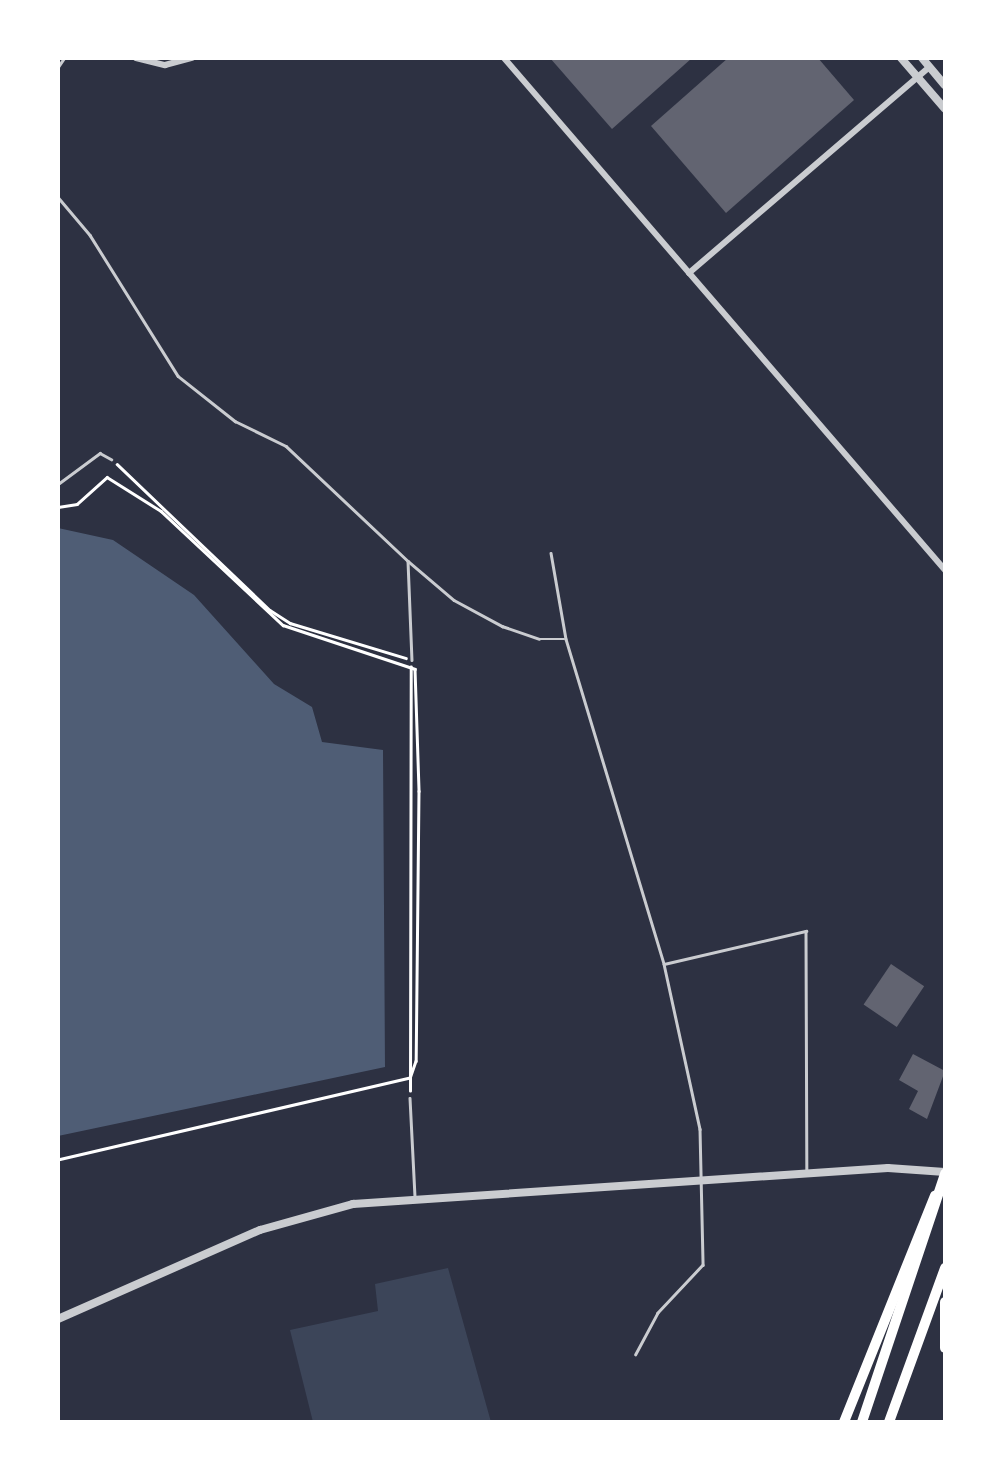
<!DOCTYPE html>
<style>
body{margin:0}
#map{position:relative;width:1003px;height:1480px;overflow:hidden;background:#2d3142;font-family:Commissioner,sans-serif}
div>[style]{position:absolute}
.green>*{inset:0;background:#3c4559}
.water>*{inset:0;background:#4f5d75}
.building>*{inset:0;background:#626471;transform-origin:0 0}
.path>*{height:2.5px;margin:-1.25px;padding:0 1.25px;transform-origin:1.25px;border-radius:1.25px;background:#fff}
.service>*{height:2.5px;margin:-1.25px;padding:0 1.25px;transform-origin:1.25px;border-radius:1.25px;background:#caccd0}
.minor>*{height:6px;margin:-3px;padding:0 3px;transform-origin:3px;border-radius:3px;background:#caccd0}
.tertiary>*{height:8px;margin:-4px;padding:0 4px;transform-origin:4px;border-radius:4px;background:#caccd0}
.primary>*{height:10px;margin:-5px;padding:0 5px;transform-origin:5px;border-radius:5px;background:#fff}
span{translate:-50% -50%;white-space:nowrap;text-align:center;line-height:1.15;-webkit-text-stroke:5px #fff;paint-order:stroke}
.frame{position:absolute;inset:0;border:60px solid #fff;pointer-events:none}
</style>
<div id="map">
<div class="green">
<i style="clip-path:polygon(448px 1268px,491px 1422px,313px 1422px,290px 1330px,378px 1311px,375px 1284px)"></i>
</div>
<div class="water">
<i style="clip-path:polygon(58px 528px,113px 540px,194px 595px,274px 684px,312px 707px,322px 742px,383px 750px,385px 1067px,58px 1136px)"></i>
</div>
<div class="building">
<i style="clip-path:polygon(550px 58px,692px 58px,612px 129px)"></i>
<i style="clip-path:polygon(728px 58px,818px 58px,854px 100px,726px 213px,651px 126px)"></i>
<i style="left:891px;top:964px;width:40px;height:49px;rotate:34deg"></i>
<i style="clip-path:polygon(913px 1054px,945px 1071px,927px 1119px,909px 1109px,918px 1091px,899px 1080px)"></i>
</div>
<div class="path">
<i style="left:117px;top:464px;width:211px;rotate:43.7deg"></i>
<i style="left:270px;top:610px;width:24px;rotate:33deg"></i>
<i style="left:290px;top:623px;width:121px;rotate:16.8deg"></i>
<i style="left:58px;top:507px;width:19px;rotate:-9deg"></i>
<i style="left:77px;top:504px;width:40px;rotate:-42deg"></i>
<i style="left:107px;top:477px;width:64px;rotate:32.2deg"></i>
<i style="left:161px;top:511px;width:167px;rotate:43.1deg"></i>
<i style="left:283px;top:625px;width:139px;rotate:18.4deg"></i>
<i style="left:415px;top:669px;width:122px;rotate:88.1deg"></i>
<i style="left:419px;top:791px;width:270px;rotate:90.6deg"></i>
<i style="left:416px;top:1061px;width:18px;rotate:109deg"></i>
<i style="left:410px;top:1078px;width:361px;rotate:166.9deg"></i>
<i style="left:410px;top:1091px;width:424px;rotate:-89.9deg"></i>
</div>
<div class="service">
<i style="left:58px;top:67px;width:11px;rotate:-56deg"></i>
<i style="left:58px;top:197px;width:50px;rotate:49.9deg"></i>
<i style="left:90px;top:235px;width:166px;rotate:58deg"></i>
<i style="left:178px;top:376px;width:73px;rotate:38.3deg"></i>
<i style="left:235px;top:421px;width:57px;rotate:26.1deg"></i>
<i style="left:286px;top:446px;width:168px;rotate:43.3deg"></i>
<i style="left:408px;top:561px;width:99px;rotate:87.7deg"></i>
<i style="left:58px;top:484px;width:52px;rotate:-36.4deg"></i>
<i style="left:100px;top:453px;width:13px;rotate:29deg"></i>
<i style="left:551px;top:553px;width:87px;rotate:80.1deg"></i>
<i style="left:566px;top:639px;width:339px;rotate:73.2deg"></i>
<i style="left:664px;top:964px;width:169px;rotate:77.7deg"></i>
<i style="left:700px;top:1129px;width:136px;rotate:88.7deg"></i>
<i style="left:703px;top:1265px;width:66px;rotate:133.2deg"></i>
<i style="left:658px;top:1313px;width:47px;rotate:118.2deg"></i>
<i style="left:408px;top:561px;width:60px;rotate:40.3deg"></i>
<i style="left:454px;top:600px;width:55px;rotate:28.4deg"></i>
<i style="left:502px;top:626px;width:39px;rotate:19deg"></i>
<i style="left:539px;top:639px;width:25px"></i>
<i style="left:664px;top:964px;width:146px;rotate:-13.1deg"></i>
<i style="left:806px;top:931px;width:241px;rotate:89.8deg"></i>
<i style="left:410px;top:1098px;width:98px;rotate:87.1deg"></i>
</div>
<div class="minor">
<i style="left:136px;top:58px;width:30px;rotate:14deg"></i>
<i style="left:165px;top:65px;width:28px;rotate:-15deg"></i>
<i style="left:504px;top:58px;width:676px;rotate:49.26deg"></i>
<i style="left:689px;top:273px;width:316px;rotate:-40.6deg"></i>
</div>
<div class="tertiary">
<i style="left:901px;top:58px;width:67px;rotate:49.2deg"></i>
<i style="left:922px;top:58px;width:35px;rotate:50deg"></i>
<i style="left:58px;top:1319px;width:221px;rotate:-23.8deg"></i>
<i style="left:260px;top:1230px;width:97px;rotate:-15.6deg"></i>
<i style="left:353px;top:1204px;width:536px;rotate:-3.85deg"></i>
<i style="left:888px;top:1168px;width:57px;rotate:4deg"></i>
</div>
<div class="primary">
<i style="left:945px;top:1302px;width:46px;rotate:90deg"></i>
<i style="left:844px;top:1422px;width:244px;rotate:-68.1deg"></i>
<i style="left:862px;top:1422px;width:262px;rotate:-71.5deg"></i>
<i style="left:889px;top:1422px;width:164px;rotate:-70deg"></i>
</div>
<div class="frame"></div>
</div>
